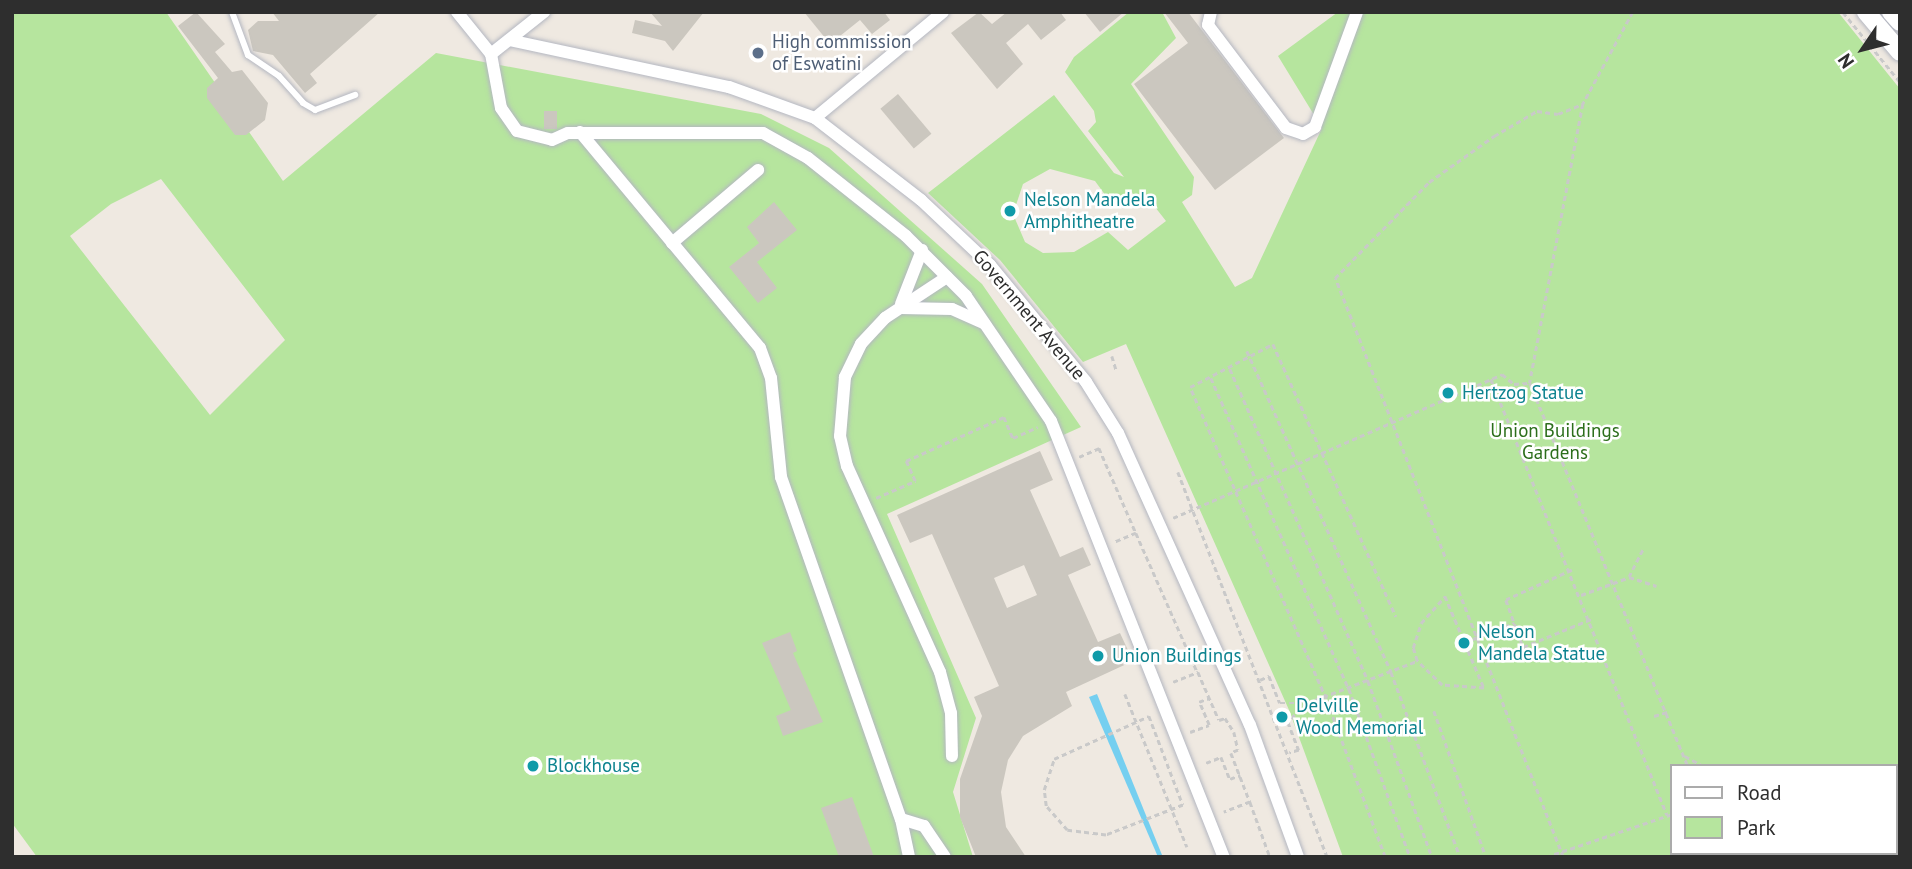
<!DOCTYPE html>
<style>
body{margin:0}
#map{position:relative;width:1912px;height:869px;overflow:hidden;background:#efe9e1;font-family:"PT Sans",sans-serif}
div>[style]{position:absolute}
.green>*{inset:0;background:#b6e59e}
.water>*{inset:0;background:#75cff0}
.building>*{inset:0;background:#cbc7bf;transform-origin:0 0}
.path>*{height:2.5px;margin-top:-1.25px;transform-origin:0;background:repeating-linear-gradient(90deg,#c9c9c9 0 5px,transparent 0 8.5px)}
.roads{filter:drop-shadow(0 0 2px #b4b7c1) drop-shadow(0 0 2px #b4b7c1)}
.lane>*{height:6px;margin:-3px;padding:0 3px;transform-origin:3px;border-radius:3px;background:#fff}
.street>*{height:12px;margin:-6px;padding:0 6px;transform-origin:6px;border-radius:6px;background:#fff}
.secondary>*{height:18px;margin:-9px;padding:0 9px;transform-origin:9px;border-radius:9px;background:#fff}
.dots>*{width:19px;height:19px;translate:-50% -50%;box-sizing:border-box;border:4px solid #fff;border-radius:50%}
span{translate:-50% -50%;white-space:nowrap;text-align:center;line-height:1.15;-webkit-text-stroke:5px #fff;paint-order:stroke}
.service-label{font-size:19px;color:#4e5e75}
.left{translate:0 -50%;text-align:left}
.culture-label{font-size:19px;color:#0d838f}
.street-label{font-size:19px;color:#2e2e2e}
.park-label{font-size:19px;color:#2c6e1b}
.frame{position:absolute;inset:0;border:14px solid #2e2e2e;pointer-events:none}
.legend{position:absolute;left:1670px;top:764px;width:228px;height:91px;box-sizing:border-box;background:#fff;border:2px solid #ababab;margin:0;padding:9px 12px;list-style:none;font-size:21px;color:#2e2e2e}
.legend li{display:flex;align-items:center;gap:14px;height:35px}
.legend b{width:35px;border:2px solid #ababab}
.north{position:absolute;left:1828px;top:14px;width:70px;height:70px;-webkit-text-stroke:5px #fff;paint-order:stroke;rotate:235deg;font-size:19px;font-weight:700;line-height:28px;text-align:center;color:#2e2e2e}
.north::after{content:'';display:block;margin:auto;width:24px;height:32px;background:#2e2e2e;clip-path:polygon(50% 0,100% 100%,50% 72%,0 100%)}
</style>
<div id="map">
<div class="green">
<i style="clip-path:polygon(evenodd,12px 12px,166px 12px,283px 181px,436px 53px,761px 114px,829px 148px,982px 284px,1081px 427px,887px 514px,976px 718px,953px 792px,973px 857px,37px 857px,12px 823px,12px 12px,161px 179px,285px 340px,210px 415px,70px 236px,111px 204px,161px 179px)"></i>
<i style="clip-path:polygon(evenodd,1129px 12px,1162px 12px,1176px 38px,1131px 84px,1194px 177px,1192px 195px,1182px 202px,1235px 287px,1252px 278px,1322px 128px,1278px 56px,1338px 12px,1838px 12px,1900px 89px,1900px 857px,1343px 857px,1289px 710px,1126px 344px,1083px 362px,1000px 260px,928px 193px,1054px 95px,1114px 173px,1124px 177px,1088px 131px,1096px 122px,1094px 111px,1065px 72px,1074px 57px,1129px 12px,1050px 169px,1095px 181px,1111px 203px,1131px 190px,1138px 205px,1155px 207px,1166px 221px,1128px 250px,1108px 232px,1074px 252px,1043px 253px,1025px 242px,1013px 214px,1023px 184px,1050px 169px,1129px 12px,1672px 766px,1896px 766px,1896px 853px,1672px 853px,1672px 766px)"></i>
</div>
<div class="water">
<i style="clip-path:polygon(1097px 694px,1162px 855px,1158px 857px,1089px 697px)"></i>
</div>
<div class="building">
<i style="clip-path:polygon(196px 12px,225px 44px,215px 52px,232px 72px,242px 70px,268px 103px,265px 120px,246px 135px,235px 135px,207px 98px,207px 88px,218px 78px,178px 26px)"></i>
<i style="clip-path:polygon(272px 12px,380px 12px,310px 74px,317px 83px,305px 93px,273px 55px,253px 51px,248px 30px,258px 21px,279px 21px)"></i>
<i style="clip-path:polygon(650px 12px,704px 12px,673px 51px,665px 41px,632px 33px,635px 20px,662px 26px)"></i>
<i style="clip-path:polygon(804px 12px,884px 12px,890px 20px,872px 34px,860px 20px,830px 44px)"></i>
<i style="clip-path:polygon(979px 12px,992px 24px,1007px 12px,1060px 12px,1066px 20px,1041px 40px,1028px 24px,1006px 43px,1023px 64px,997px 89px,951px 33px)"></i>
<i style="clip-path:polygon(1084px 12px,1124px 12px,1100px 32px)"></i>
<i style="clip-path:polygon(1164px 12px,1188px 12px,1284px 138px,1215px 190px,1134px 84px,1188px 43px)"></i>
<i style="left:898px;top:94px;width:52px;height:23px;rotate:50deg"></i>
<i style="left:544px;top:111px;width:13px;height:18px"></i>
<i style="clip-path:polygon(774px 202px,797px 230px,757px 262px,777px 288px,758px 303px,729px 267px,759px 243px,747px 227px)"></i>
<i style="clip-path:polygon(evenodd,1040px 451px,1053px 480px,1030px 490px,1060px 557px,1083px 547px,1091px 565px,1068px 575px,1098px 642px,1120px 633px,1133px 661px,1066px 692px,1072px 706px,1023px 736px,1008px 760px,1001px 792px,1006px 827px,1026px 857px,976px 857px,960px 817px,960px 779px,982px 716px,974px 697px,999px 686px,932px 534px,910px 543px,897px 515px,1040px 451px,1024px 565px,1037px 595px,1007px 608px,994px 578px,1024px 565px)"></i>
<i style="clip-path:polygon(790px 632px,797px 651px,793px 653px,823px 722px,783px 736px,776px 716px,791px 710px,762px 643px)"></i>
<i style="clip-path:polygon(852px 797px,874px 857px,839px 857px,821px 808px)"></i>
</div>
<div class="path">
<i style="left:1633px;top:12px;width:105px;rotate:118.5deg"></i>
<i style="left:1583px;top:104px;width:284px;rotate:100.8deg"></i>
<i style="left:1530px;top:383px;width:414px;rotate:67.6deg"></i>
<i style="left:1843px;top:12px;width:90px;rotate:50.8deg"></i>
<i style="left:1247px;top:351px;width:352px;rotate:65.8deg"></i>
<i style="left:1391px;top:672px;width:197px;rotate:69.5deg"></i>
<i style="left:1112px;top:356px;width:14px;rotate:73deg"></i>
<i style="left:1230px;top:369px;width:341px;rotate:66.1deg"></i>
<i style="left:1368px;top:681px;width:187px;rotate:70deg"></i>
<i style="left:1211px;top:378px;width:340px;rotate:66.1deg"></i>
<i style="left:1349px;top:689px;width:179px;rotate:70deg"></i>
<i style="left:1491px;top:379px;width:470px;rotate:68deg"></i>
<i style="left:1079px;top:457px;width:22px;rotate:-24deg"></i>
<i style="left:1099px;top:448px;width:93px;rotate:66.5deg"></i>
<i style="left:1136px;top:533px;width:25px;rotate:157deg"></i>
<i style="left:1550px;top:458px;width:12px;rotate:-24deg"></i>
<i style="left:1178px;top:472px;width:413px;rotate:68.8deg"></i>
<i style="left:876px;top:498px;width:43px;rotate:-23.6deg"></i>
<i style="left:915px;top:481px;width:22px;rotate:-114deg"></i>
<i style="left:906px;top:461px;width:107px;rotate:-24.2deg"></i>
<i style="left:1004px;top:417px;width:23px;rotate:67deg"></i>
<i style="left:1013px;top:438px;width:27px;rotate:-24deg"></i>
<i style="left:1173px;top:518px;width:359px;rotate:-23.6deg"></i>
<i style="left:1502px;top:374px;width:16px;rotate:40deg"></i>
<i style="left:1514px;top:384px;width:16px;rotate:-4deg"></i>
<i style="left:1136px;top:533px;width:151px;rotate:66.2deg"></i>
<i style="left:1643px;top:550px;width:30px;rotate:117deg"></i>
<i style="left:1629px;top:577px;width:29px;rotate:18deg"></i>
<i style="left:1572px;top:570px;width:72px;rotate:155.6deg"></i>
<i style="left:1506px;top:600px;width:50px;rotate:70.1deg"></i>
<i style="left:1523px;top:647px;width:74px;rotate:-22.4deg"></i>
<i style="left:1581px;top:595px;width:49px;rotate:-20.3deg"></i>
<i style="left:1465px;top:642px;width:53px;rotate:-21.2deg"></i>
<i style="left:1260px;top:680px;width:10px;rotate:-24deg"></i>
<i style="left:1269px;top:676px;width:29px;rotate:68deg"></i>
<i style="left:1280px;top:703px;width:27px"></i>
<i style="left:1307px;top:703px;width:27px;rotate:135deg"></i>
<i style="left:1288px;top:722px;width:30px;rotate:69deg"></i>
<i style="left:1299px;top:750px;width:10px;rotate:163deg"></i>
<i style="left:1173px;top:682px;width:27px;rotate:-22deg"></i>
<i style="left:1198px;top:672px;width:52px;rotate:66.4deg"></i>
<i style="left:1219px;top:720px;width:6px;rotate:-18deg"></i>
<i style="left:1225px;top:718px;width:17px;rotate:57deg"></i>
<i style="left:1234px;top:732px;width:18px;rotate:77deg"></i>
<i style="left:1238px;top:750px;width:8px;rotate:157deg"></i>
<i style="left:1231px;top:753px;width:53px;rotate:68.8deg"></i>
<i style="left:1250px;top:802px;width:28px;rotate:159deg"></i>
<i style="left:1125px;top:694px;width:165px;rotate:67.9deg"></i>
<i style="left:1307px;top:703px;width:118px;rotate:-20.9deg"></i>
<i style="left:1417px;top:661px;width:14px;rotate:-107deg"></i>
<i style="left:1413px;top:648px;width:26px;rotate:-72deg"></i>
<i style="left:1421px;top:623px;width:36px;rotate:-48deg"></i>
<i style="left:1445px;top:596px;width:100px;rotate:67deg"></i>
<i style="left:1484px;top:688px;width:42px;rotate:-175.9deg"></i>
<i style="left:1442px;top:685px;width:35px;rotate:-136deg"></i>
<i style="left:1434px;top:711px;width:155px;rotate:70.4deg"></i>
<i style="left:1149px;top:716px;width:95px;rotate:69.1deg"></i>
<i style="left:1183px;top:805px;width:83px;rotate:158.7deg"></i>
<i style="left:1106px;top:835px;width:39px;rotate:-173deg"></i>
<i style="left:1067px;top:830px;width:32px;rotate:-131deg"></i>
<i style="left:1046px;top:806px;width:16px;rotate:-97deg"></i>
<i style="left:1044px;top:790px;width:33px;rotate:-72deg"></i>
<i style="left:1054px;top:759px;width:104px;rotate:-24.4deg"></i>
<i style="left:1654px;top:716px;width:14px;rotate:-17deg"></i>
<i style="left:1190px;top:732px;width:20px;rotate:-20deg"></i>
<i style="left:1209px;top:725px;width:25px;rotate:-113deg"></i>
<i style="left:1199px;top:702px;width:11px;rotate:-22deg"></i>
<i style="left:1685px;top:756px;width:21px;rotate:29deg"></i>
<i style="left:1206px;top:763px;width:16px;rotate:-22deg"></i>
<i style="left:1221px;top:757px;width:24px;rotate:68deg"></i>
<i style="left:1230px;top:779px;width:11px;rotate:-22deg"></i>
<i style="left:1250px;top:802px;width:59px;rotate:70deg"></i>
<i style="left:1896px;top:829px;width:4px;rotate:-27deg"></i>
<i style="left:1709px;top:853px;width:4px;rotate:76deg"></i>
<i style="left:1385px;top:857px;width:169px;rotate:-110.5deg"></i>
<i style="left:1326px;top:699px;width:340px;rotate:-113.6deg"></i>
<i style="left:1190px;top:387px;width:93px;rotate:-27.4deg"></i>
<i style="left:1273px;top:344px;width:299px;rotate:65.7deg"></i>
<i style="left:1546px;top:857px;width:133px;rotate:-18.8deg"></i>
<i style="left:1563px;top:857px;width:622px;rotate:-111.49deg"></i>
<i style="left:1335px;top:278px;width:134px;rotate:-45.6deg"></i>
<i style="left:1429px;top:182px;width:80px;rotate:-35.3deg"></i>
<i style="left:1494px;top:136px;width:50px;rotate:-30.2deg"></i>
<i style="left:1537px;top:111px;width:21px;rotate:8deg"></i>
<i style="left:1558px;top:114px;width:27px;rotate:-22deg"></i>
</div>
<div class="roads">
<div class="lane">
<i style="left:232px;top:12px;width:46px;rotate:69.6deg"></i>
<i style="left:248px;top:55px;width:37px;rotate:34deg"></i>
<i style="left:279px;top:76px;width:36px;rotate:48deg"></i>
<i style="left:303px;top:103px;width:14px;rotate:30deg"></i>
<i style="left:315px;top:110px;width:43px;rotate:-20.6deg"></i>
</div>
<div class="street">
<i style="left:457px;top:12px;width:54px;rotate:51deg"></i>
<i style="left:491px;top:54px;width:55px;rotate:79.5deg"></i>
<i style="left:501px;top:108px;width:28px;rotate:55deg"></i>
<i style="left:517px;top:131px;width:36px;rotate:14deg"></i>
<i style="left:552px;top:140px;width:17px;rotate:-24deg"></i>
<i style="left:568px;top:133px;width:195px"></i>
<i style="left:763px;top:133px;width:51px;rotate:29.1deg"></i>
<i style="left:808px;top:158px;width:125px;rotate:38.5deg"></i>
<i style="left:906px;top:236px;width:85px;rotate:45deg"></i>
<i style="left:966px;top:296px;width:151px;rotate:55.8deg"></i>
<i style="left:1051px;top:421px;width:469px;rotate:68.4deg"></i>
<i style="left:1211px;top:12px;width:13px;rotate:103deg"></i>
<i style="left:1208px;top:25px;width:129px;rotate:52.9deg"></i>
<i style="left:1286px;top:128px;width:18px;rotate:19deg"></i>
<i style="left:1303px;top:134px;width:14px;rotate:-30deg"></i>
<i style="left:1315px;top:127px;width:122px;rotate:-69.9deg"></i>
<i style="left:509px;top:40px;width:225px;rotate:12.1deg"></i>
<i style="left:729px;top:87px;width:91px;rotate:19.8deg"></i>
<i style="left:815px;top:118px;width:134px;rotate:37.7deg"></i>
<i style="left:921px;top:200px;width:95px;rotate:43.3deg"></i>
<i style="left:990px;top:265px;width:151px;rotate:50.6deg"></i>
<i style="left:1086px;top:382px;width:60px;rotate:57.9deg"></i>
<i style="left:1118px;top:433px;width:320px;rotate:65.7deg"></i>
<i style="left:1250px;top:725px;width:140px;rotate:70deg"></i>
<i style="left:491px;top:54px;width:68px;rotate:-38.4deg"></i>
<i style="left:815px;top:118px;width:166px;rotate:-39.6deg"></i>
<i style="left:580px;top:132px;width:281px;rotate:50.2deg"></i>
<i style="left:760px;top:348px;width:32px;rotate:70deg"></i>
<i style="left:771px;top:378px;width:100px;rotate:84.2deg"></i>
<i style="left:781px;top:477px;width:362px;rotate:70.7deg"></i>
<i style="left:901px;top:819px;width:39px;rotate:78deg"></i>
<i style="left:672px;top:243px;width:113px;rotate:-40.3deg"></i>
<i style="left:947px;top:277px;width:74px;rotate:146.5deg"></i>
<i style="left:885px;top:318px;width:35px;rotate:133deg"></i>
<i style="left:861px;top:344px;width:37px;rotate:116deg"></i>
<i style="left:845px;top:377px;width:59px;rotate:94.8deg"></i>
<i style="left:840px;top:436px;width:31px;rotate:77deg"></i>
<i style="left:847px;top:466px;width:226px;rotate:65.7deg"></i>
<i style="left:940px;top:672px;width:42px;rotate:75deg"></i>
<i style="left:951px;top:713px;width:43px;rotate:88.7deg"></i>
<i style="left:901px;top:304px;width:58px;rotate:-68.7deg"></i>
<i style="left:901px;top:308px;width:51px;rotate:1.1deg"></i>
<i style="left:952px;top:309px;width:35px;rotate:24deg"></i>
<i style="left:901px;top:819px;width:24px;rotate:17deg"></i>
<i style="left:924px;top:826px;width:37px;rotate:56deg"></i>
</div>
<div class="secondary">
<i style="left:1866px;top:12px;width:52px;rotate:49.6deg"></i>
<i style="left:1891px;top:12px;width:13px;rotate:48deg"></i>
</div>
</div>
<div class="dots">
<i style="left:758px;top:53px;background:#5c6f8a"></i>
<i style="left:1010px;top:211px;background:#0f9aa8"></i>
<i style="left:1448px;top:393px;background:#0f9aa8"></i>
<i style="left:1464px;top:643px;background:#0f9aa8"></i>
<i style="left:1098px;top:656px;background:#0f9aa8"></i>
<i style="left:1282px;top:717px;background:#0f9aa8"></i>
<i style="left:533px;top:766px;background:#0f9aa8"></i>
</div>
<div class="service-label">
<span class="left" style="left:772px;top:53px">High commission<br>of Eswatini</span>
</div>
<div class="culture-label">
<span class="left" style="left:1024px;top:211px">Nelson Mandela<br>Amphitheatre</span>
<span class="left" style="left:1462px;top:393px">Hertzog Statue</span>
<span class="left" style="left:1478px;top:643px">Nelson<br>Mandela Statue</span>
<span class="left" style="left:1112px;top:656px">Union Buildings</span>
<span class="left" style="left:1296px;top:717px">Delville<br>Wood Memorial</span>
<span class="left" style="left:547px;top:766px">Blockhouse</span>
</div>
<div class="street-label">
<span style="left:1029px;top:315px;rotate:50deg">Government Avenue</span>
</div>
<div class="park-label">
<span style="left:1555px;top:442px">Union Buildings<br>Gardens</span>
</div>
<div class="frame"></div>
<ul class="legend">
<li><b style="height:9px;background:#fff"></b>Road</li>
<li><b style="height:19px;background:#b6e59e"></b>Park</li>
</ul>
<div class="north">N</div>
</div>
